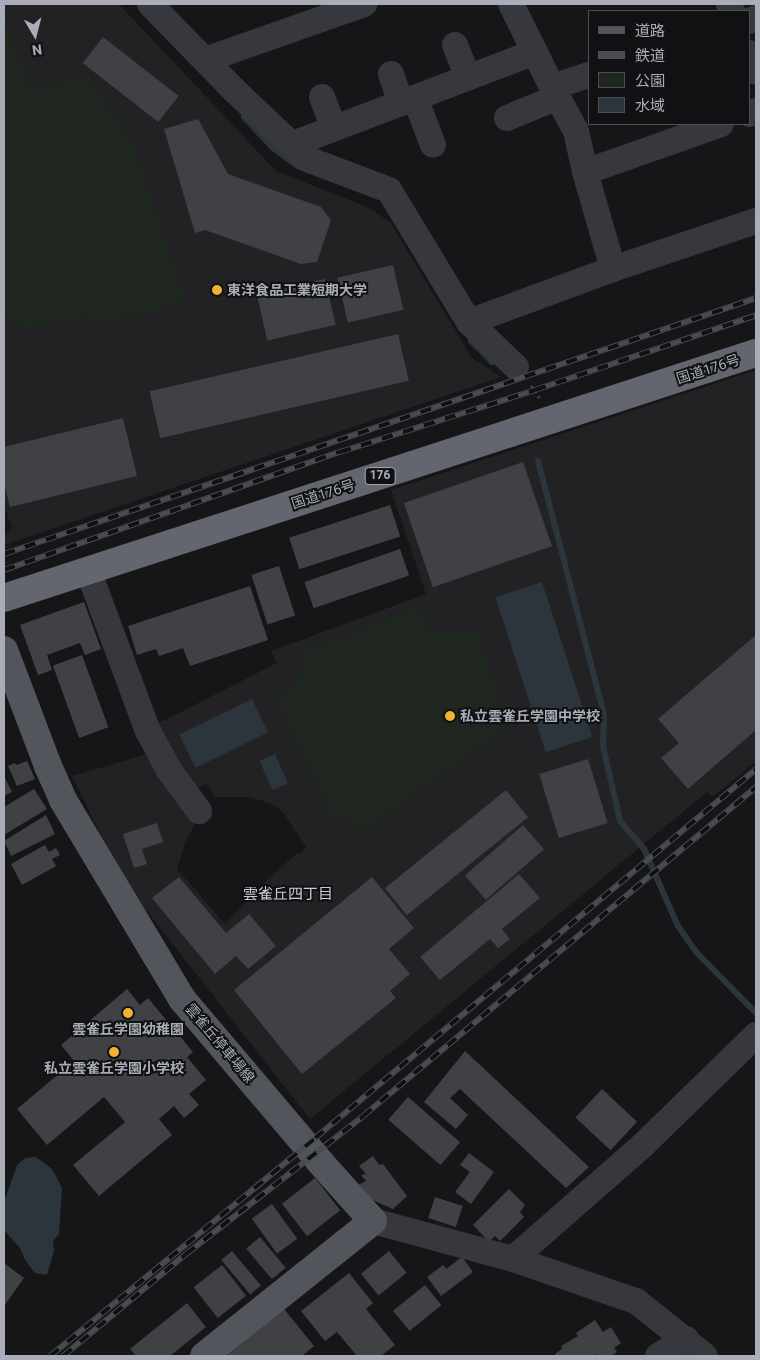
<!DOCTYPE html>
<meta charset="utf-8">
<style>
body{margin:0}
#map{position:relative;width:760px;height:1360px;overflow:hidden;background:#161618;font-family:Roboto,"Noto Sans JP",sans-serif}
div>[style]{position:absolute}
.built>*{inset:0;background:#222225}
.green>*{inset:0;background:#1e261f}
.water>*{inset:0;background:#2c353c;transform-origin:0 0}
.stream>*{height:6px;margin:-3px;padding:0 3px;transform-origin:3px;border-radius:3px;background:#2c353c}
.building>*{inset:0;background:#404145;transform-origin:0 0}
.path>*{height:3px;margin-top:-1.5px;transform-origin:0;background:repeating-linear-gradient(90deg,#3d3f44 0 2.5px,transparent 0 6.5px)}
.minor>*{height:26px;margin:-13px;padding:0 13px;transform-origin:13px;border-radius:13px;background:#37383d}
.major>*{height:28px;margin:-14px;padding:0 14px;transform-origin:14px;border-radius:14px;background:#53555c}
.highway>*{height:28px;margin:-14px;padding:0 14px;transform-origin:14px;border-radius:14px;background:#63666e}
.rail>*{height:5.5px;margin-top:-2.75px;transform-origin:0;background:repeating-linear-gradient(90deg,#111113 0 11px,#4a4c52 0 22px);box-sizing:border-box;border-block:1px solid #4a4c52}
.dots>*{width:14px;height:14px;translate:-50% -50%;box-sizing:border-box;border:2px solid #111113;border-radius:50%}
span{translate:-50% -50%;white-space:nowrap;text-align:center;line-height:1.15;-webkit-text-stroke:4px #111113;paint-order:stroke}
.shield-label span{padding:1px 4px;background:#111113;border:1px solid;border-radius:4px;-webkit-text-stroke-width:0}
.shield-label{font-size:12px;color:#a8adb8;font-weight:700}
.poi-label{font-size:14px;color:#a8adb8;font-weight:700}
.left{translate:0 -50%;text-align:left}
.street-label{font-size:14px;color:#a8adb8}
.neighbourhood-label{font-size:15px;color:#c9ccd4}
.frame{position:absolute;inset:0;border:5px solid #a8adb8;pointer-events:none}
.legend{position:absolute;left:588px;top:10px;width:162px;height:115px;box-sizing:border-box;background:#111113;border:1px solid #4d4f55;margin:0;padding:6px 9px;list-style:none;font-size:15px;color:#a8adb8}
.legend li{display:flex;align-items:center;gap:10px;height:25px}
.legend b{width:25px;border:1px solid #4d4f55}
.north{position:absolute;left:10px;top:10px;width:50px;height:50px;-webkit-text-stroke:4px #111113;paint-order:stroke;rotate:172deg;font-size:14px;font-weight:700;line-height:20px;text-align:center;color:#a8adb8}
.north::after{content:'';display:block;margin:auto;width:18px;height:22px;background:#a8adb8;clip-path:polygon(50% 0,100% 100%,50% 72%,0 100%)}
</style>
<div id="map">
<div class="built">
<i style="clip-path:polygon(4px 4px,119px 4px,276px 171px,367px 207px,390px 222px,472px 358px,501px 377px,4px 545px,4px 536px,12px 528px,4px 504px)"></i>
<i style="clip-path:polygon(756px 370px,756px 761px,713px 797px,707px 792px,310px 1119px,124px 882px,72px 776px,151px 753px,197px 820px,186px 840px,177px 869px,225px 924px,268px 879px,297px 853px,301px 854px,306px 847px,282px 811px,272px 804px,250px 797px,214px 797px,207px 784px,191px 792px,153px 726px,277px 663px,271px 651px,426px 594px,391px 490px)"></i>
</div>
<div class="green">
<i style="clip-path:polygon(4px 17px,32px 87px,89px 77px,134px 143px,184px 294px,182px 305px,107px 323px,86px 318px,26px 329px,4px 317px)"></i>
<i style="clip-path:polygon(419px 606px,431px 631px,478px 630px,509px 727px,366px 831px,330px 815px,276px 699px,296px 684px,303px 650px)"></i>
</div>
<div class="water">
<i style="left:542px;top:582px;width:163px;height:49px;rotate:72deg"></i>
<i style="left:252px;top:699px;width:37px;height:81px;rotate:64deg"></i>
<i style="left:275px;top:754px;width:32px;height:17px;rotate:66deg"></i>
<i style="clip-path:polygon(36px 1157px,52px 1169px,62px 1188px,59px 1234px,53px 1241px,54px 1251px,47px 1275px,35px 1273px,25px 1260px,20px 1248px,4px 1230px,4px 1202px,17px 1165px,25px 1158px)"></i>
</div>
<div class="stream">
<i style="left:244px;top:117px;width:42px;rotate:46.9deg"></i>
<i style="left:273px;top:148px;width:31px;rotate:36deg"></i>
<i style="left:471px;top:341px;width:30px;rotate:45deg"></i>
<i style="left:538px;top:461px;width:261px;rotate:75.4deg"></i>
<i style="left:604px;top:714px;width:32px;rotate:92deg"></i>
<i style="left:603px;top:746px;width:77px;rotate:77.2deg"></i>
<i style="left:620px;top:821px;width:37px;rotate:49deg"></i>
<i style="left:644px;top:849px;width:84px;rotate:66.2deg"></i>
<i style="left:678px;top:926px;width:33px;rotate:55deg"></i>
<i style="left:697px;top:953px;width:84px;rotate:45.5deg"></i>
</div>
<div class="building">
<i style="left:103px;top:37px;width:96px;height:33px;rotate:38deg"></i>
<i style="clip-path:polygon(198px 119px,228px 174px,321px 207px,331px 220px,317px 262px,301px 264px,205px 230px,195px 233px,164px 129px)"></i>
<i style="left:393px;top:265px;width:46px;height:57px;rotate:77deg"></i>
<i style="left:325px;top:279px;width:47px;height:70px;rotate:77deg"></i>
<i style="left:398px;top:334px;width:48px;height:255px;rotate:77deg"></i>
<i style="clip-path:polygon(123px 418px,137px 476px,10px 507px,4px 483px,4px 447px)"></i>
<i style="left:523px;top:462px;width:89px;height:126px;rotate:71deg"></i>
<i style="left:390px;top:505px;width:33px;height:106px;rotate:72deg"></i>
<i style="left:400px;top:549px;width:28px;height:101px;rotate:71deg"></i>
<i style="left:279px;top:566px;width:52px;height:29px;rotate:72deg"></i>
<i style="clip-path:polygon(250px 586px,268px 640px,190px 666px,183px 648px,159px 656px,156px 649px,137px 655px,128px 626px)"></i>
<i style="clip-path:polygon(84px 602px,101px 649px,85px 655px,80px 643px,47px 655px,52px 670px,38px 675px,20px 625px)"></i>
<i style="clip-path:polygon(756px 635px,756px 730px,688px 789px,661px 758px,679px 743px,658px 719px)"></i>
<i style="left:82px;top:655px;width:77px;height:31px;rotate:70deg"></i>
<i style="left:588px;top:759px;width:67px;height:51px;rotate:73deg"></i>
<i style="clip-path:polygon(27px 761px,35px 779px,17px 786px,8px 766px,15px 763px,16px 765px)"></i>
<i style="clip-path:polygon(4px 776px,12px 792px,4px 796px)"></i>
<i style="clip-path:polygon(34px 789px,47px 809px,4px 835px,4px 807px)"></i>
<i style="left:506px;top:790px;width:35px;height:156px;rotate:51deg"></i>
<i style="clip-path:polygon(46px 815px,55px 834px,11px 856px,4px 841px)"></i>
<i style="clip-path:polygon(157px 823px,163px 842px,142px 849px,147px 864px,134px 868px,123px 834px)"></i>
<i style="left:523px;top:825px;width:32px;height:77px;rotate:49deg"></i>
<i style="clip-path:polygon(45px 845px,49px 852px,56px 848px,60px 855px,52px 859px,56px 866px,22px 885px,11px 864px)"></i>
<i style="clip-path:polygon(519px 874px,540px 898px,502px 929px,510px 939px,498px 948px,490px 939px,440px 980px,420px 957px)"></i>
<i style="clip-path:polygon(179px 877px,226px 933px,249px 914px,276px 946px,248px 969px,236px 956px,215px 974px,152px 898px)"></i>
<i style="clip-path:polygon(372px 877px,414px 928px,389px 949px,410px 974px,390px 991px,396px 998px,302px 1074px,234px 990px)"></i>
<i style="clip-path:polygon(127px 989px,140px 1005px,148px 998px,193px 1052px,187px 1057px,206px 1080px,189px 1094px,199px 1105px,184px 1118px,174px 1106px,159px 1119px,172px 1135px,99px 1196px,73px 1165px,125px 1122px,104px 1097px,47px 1145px,17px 1109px,74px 1061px,61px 1045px)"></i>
<i style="clip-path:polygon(465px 1051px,589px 1167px,566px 1188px,460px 1089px,450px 1098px,468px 1115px,456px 1129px,424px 1102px)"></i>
<i style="left:602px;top:1089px;width:48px;height:39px;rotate:43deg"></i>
<i style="left:408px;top:1097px;width:69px;height:30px;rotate:41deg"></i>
<i style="clip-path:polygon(469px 1153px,494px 1172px,471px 1204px,455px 1192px,470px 1172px,460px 1165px)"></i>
<i style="clip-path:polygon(373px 1156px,379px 1165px,383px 1164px,407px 1196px,393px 1209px,370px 1199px,358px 1185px,366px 1181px,361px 1175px,366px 1174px,359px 1166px)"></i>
<i style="left:315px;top:1178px;width:41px;height:42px;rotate:52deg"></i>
<i style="clip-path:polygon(509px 1189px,525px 1205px,520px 1212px,524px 1217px,500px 1241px,495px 1236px,489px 1242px,473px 1225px)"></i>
<i style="left:435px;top:1197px;width:29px;height:22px;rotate:18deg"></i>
<i style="left:272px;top:1204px;width:43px;height:25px;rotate:54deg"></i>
<i style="left:260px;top:1237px;width:40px;height:18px;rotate:50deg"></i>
<i style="left:232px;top:1251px;width:45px;height:14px;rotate:50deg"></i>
<i style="left:389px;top:1251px;width:28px;height:36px;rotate:51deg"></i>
<i style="clip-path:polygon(462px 1257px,473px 1272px,441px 1296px,427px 1277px,443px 1265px,446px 1269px)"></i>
<i style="clip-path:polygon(4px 1263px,24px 1278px,4px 1306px)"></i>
<i style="left:222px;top:1265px;width:39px;height:36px;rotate:52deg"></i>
<i style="clip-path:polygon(349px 1273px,373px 1303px,366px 1309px,395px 1345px,381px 1356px,357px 1356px,337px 1332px,325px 1341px,301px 1311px)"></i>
<i style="left:425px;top:1285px;width:26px;height:41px;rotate:51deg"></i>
<i style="clip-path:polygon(187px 1303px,206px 1327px,170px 1356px,136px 1356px,130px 1349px)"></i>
<i style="clip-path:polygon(284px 1309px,314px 1346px,302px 1356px,227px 1356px)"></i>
<i style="clip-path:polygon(595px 1320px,603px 1332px,611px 1327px,621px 1343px,614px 1348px,617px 1352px,611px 1356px,599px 1356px,597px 1354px,593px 1356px,556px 1356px,555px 1354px,562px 1349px,561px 1346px,578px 1336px,576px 1333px)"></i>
</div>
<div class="path">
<i style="left:531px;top:385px;width:17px;rotate:57deg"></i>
</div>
<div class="minor">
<i style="left:150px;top:4px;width:120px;rotate:45.7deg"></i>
<i style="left:234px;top:90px;width:100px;rotate:43.4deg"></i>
<i style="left:307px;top:159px;width:88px;rotate:20.7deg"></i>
<i style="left:389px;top:190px;width:154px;rotate:58.8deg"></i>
<i style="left:469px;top:322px;width:65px;rotate:43.8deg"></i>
<i style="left:511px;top:4px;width:93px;rotate:63.7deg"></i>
<i style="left:552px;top:87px;width:39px;rotate:-18deg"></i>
<i style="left:729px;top:4px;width:8px;rotate:67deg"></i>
<i style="left:749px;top:21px;width:8px;rotate:-23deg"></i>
<i style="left:455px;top:45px;width:35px;rotate:68deg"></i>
<i style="left:749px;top:53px;width:20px;rotate:70deg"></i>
<i style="left:205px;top:60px;width:169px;rotate:-19.4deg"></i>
<i style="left:391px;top:74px;width:31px;rotate:71deg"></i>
<i style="left:552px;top:87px;width:50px;rotate:61.4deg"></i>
<i style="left:576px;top:131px;width:42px;rotate:77.6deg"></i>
<i style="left:322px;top:97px;width:33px;rotate:69deg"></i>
<i style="left:415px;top:98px;width:50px;rotate:69deg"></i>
<i style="left:749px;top:114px;width:8px;rotate:-23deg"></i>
<i style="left:507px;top:118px;width:55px;rotate:-22.4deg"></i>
<i style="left:293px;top:144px;width:259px;rotate:-20.8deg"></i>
<i style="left:613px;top:269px;width:151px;rotate:-18.6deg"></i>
<i style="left:469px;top:322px;width:153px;rotate:-20.2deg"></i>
<i style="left:613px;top:269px;width:101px;rotate:-106.1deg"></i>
<i style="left:585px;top:172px;width:144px;rotate:-19.4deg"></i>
<i style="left:88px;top:570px;width:172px;rotate:69.6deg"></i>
<i style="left:148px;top:731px;width:44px;rotate:61.7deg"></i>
<i style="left:169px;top:770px;width:51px;rotate:53.8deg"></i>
<i style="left:373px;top:1221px;width:145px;rotate:15.2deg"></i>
<i style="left:513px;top:1259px;width:130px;rotate:18.9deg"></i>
<i style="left:636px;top:1301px;width:88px;rotate:38.6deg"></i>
<i style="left:513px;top:1259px;width:173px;rotate:-41.2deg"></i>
<i style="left:643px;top:1145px;width:158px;rotate:-44.2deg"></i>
<i style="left:658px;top:1356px;width:33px;rotate:-31deg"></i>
</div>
<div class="major">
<i style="left:4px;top:650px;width:124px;rotate:69.2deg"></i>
<i style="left:48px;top:766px;width:37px;rotate:66deg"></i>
<i style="left:63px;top:800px;width:232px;rotate:59.1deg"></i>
<i style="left:182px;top:999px;width:214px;rotate:49.7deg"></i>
<i style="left:320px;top:1162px;width:79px;rotate:48.1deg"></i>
<i style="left:373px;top:1221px;width:216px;rotate:141.4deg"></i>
</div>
<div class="highway">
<i style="left:4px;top:598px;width:791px;rotate:-18.05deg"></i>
</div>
<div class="rail">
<i style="left:4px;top:554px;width:794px;rotate:-18.8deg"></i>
<i style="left:4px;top:570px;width:356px;rotate:-19.4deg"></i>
<i style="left:340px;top:452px;width:205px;rotate:-17.6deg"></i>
<i style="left:535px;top:390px;width:233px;rotate:-18.7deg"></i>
<i style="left:50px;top:1356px;width:343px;rotate:-39.4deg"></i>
<i style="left:315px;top:1138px;width:575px;rotate:-39.92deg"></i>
<i style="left:63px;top:1356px;width:160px;rotate:-39.7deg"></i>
<i style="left:186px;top:1254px;width:224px;rotate:-37.9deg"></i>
<i style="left:363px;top:1116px;width:513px;rotate:-39.93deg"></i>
</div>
<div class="dots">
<i style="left:217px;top:290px;background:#f2b134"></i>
<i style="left:450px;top:716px;background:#f2b134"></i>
<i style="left:128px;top:1013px;background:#f2b134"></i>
<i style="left:114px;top:1052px;background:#f2b134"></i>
</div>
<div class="shield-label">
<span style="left:380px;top:476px">176</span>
</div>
<div class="poi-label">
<span class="left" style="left:227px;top:290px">東洋食品工業短期大学</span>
<span class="left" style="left:460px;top:716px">私立雲雀丘学園中学校</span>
<span style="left:128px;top:1029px">雲雀丘学園幼稚園</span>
<span style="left:114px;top:1068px">私立雲雀丘学園小学校</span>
</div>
<div class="street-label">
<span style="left:708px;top:369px;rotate:-18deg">国道176号</span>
<span style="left:323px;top:494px;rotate:-18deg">国道176号</span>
<span style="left:220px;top:1043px;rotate:50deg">雲雀丘停車場線</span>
</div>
<div class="neighbourhood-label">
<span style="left:288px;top:895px">雲雀丘四丁目</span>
</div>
<div class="frame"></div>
<ul class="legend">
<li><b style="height:6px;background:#53555c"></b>道路</li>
<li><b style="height:6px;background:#4a4c52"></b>鉄道</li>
<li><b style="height:14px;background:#1e261f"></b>公園</li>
<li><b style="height:14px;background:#2c353c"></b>水域</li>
</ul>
<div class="north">N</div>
</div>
